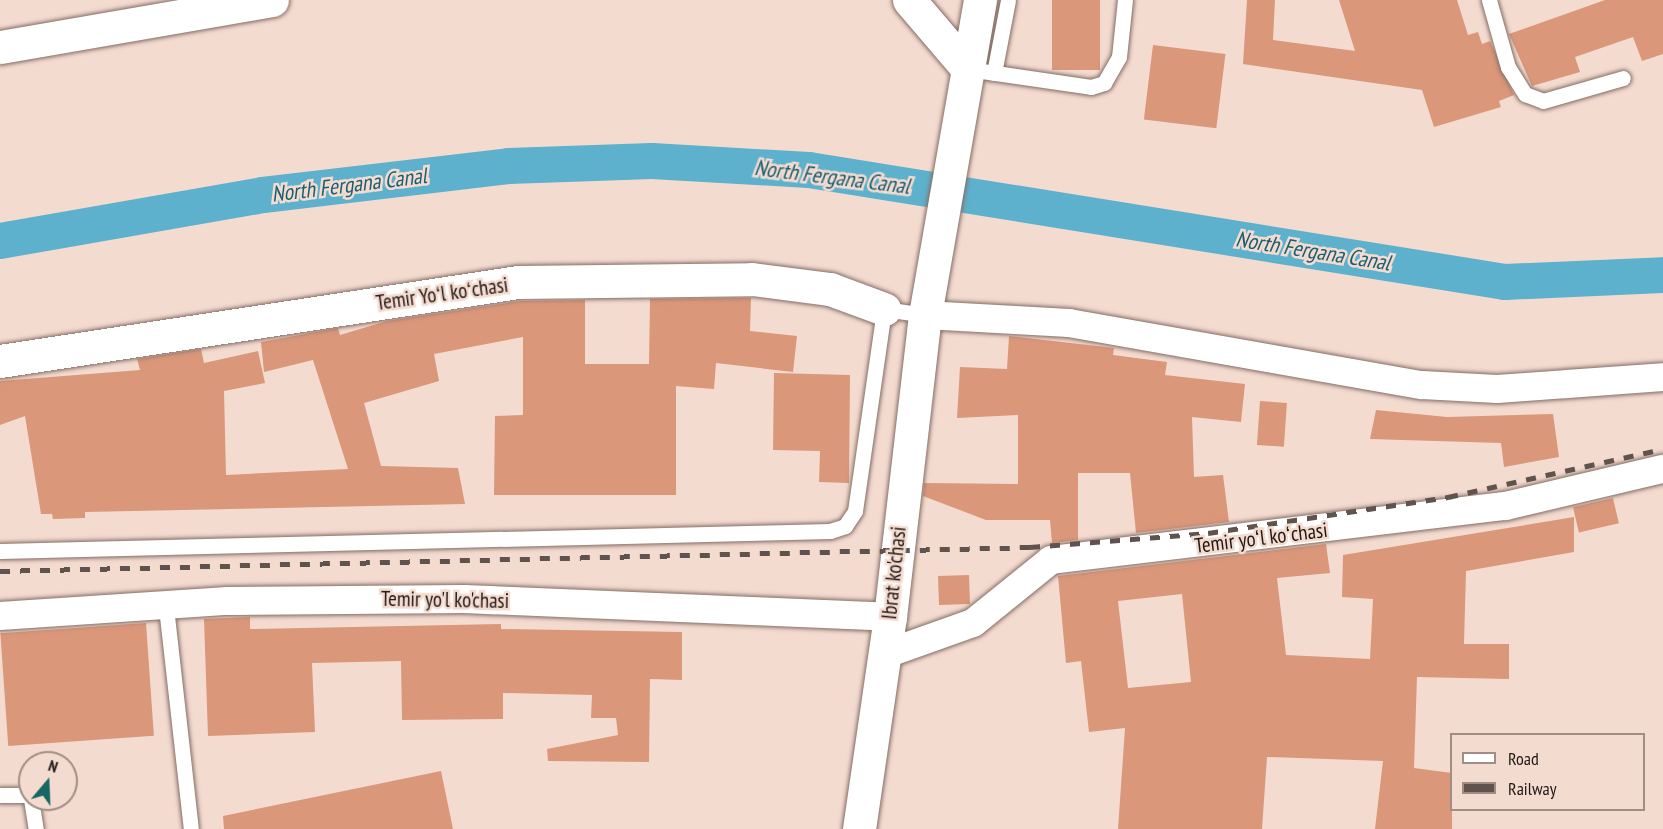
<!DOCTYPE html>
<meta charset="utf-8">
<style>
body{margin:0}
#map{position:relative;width:1663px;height:829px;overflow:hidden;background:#f4dbd0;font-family:"PT Sans Narrow",sans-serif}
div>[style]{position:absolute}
.canal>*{height:36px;margin:-18px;padding:0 18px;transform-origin:18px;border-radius:18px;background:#5db1cc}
.building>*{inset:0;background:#da977a;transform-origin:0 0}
.roads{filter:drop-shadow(0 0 2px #846d64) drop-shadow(0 0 2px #846d64)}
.lane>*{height:15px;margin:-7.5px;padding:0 7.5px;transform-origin:7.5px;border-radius:7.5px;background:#fff}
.street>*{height:28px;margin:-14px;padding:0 14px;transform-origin:14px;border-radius:14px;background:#fff}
.secondary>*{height:33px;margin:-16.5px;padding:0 16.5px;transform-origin:16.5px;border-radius:16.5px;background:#fff}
.rail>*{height:4.5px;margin-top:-2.25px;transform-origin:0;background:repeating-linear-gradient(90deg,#60524c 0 10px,transparent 0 20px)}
span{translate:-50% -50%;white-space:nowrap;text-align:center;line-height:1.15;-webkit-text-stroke:5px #f4dbd0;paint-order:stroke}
.street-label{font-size:21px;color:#211814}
.water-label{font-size:22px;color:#195e71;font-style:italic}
.legend{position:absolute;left:1450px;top:733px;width:195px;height:78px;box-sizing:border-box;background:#f4dbd0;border:2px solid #a08d85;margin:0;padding:8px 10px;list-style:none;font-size:18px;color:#211814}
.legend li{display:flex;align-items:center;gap:12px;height:30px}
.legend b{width:30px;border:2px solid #a08d85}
.north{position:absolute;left:18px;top:751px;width:60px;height:60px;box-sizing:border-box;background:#f4dbd0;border:2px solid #a08d85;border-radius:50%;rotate:19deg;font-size:16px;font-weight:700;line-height:24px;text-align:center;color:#211814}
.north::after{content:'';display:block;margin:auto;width:21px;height:27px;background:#176664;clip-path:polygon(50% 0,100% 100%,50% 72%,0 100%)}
</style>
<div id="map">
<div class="canal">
<i style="left:0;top:241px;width:267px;rotate:-9.9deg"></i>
<i style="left:263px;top:195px;width:248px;rotate:-6.7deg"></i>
<i style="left:509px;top:166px;width:143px;rotate:-2deg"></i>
<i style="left:652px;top:161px;width:157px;rotate:3.3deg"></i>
<i style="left:809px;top:170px;width:705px;rotate:9.14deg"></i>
<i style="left:1505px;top:282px;width:158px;rotate:-2.5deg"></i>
</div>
<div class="building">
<i style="left:1052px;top:0;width:48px;height:70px"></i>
<i style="clip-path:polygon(1247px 0,1275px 0,1273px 40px,1355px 51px,1339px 0,1457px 0,1468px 35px,1478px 32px,1482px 44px,1490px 41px,1514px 95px,1499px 101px,1501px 107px,1434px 127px,1422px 90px,1243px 64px)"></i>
<i style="clip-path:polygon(1605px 0,1663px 0,1663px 54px,1642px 61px,1633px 37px,1575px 57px,1580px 72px,1532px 86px,1509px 34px)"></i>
<i style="left:1153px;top:45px;width:73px;height:75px;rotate:7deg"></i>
<i style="clip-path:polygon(751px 298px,750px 331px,797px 336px,793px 372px,716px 363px,714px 389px,676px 386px,676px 495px,494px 495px,495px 416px,523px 415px,523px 337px,434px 354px,439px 381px,364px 403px,381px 466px,458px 468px,465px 504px,85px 512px,85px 518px,53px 519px,52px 514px,41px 514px,25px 416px,0 425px,0 381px,140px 370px,137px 359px,201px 349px,204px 363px,258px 351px,265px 383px,224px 391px,226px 475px,348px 469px,313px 360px,264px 372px,261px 342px,338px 328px,340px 335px,387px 321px,520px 301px,585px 300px,585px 364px,649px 364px,650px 299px)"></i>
<i style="clip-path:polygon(1009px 336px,1114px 348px,1113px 355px,1167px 362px,1165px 375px,1245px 384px,1241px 422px,1192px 417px,1194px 477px,1223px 475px,1229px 522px,1136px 533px,1130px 473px,1078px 473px,1078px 540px,1052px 543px,1050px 520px,986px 520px,923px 496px,924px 483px,1018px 484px,1018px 415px,957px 418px,960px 367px,1007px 369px)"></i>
<i style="clip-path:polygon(774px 373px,850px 375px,849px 483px,819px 482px,820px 451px,773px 450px)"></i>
<i style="left:1260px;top:401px;width:27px;height:44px;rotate:4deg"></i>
<i style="clip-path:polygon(1376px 410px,1447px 417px,1553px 414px,1559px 457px,1504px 467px,1501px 443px,1370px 439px)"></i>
<i style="left:1613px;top:498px;width:26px;height:41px;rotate:77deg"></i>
<i style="clip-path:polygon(evenodd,1574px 517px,1574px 552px,1466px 571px,1464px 644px,1509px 644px,1509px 679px,1417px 677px,1414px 768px,1452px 773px,1452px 829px,1375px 829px,1383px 761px,1267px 757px,1262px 829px,1118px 829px,1125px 728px,1089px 732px,1081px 661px,1066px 663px,1058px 576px,1326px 544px,1330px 573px,1277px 578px,1286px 655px,1370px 659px,1373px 599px,1342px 597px,1343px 555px,1574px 517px,1182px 594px,1191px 682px,1128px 688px,1118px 601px,1182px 594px)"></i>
<i style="left:969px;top:575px;width:29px;height:31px;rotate:88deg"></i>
<i style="clip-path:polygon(250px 617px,250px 629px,501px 624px,501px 629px,682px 632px,682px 680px,650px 679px,649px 762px,548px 761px,547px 749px,618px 735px,616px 718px,591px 718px,592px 695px,503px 693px,503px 719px,402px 720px,401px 661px,312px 663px,315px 732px,208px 736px,204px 619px)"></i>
<i style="left:146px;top:623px;width:113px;height:146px;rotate:86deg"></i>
<i style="clip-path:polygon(441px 771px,453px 829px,224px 829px,223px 816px)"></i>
</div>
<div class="roads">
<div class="lane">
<i style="left:1489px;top:0;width:70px;rotate:74.2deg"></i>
<i style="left:1508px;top:67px;width:32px;rotate:58deg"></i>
<i style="left:1525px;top:94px;width:19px;rotate:21deg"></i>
<i style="left:1543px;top:101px;width:83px;rotate:-16deg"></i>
<i style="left:968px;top:69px;width:124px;rotate:8.3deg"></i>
<i style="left:1091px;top:87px;width:14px;rotate:-17deg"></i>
<i style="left:1104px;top:83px;width:30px;rotate:-60deg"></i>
<i style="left:1119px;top:57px;width:57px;rotate:-84deg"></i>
<i style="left:994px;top:73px;width:74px;rotate:-79.1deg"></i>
<i style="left:0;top:551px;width:830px;rotate:-1.38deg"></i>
<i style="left:830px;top:531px;width:16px;rotate:-18deg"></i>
<i style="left:845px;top:526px;width:18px;rotate:-56deg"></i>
<i style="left:855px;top:511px;width:204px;rotate:-81.8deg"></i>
<i style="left:884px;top:309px;width:41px;rotate:8.3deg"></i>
<i style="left:166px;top:607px;width:223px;rotate:83.6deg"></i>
<i style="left:0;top:795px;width:30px"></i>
<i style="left:31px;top:799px;width:30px;rotate:81deg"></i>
</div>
<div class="street">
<i style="left:925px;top:315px;width:144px;rotate:3.2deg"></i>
<i style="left:1069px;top:323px;width:358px;rotate:10deg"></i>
<i style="left:1422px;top:385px;width:75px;rotate:3.1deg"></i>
<i style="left:1497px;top:389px;width:166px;rotate:-4.1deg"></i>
<i style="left:0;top:616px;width:228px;rotate:-3.8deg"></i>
<i style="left:228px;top:601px;width:236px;rotate:-0.5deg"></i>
<i style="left:464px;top:599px;width:426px;rotate:2.4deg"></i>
<i style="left:883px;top:655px;width:96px;rotate:-19.6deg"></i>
<i style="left:973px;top:623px;width:100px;rotate:-38.9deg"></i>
<i style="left:1051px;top:560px;width:458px;rotate:-6.8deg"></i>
<i style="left:1506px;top:506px;width:161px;rotate:-13.3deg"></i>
</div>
<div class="secondary">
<i style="left:909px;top:0;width:91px;rotate:49.5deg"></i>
<i style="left:0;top:47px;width:276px;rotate:-9.8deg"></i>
<i style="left:0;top:361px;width:524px;rotate:-8.67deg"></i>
<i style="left:518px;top:282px;width:234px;rotate:-0.7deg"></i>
<i style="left:752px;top:279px;width:79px;rotate:7.3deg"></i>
<i style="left:830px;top:289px;width:58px;rotate:20.3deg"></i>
<i style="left:859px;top:829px;width:214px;rotate:-81.7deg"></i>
<i style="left:890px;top:617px;width:304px;rotate:-83.4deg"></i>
<i style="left:925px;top:315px;width:320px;rotate:-80.1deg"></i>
</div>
</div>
<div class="rail">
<i style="left:0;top:571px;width:1030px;rotate:-1.33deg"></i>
<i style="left:1030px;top:547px;width:179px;rotate:-4.5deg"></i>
<i style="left:1208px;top:533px;width:243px;rotate:-8.5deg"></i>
<i style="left:1448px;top:497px;width:220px;rotate:-12.6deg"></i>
</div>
<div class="street-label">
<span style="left:442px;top:294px;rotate:-8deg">Temir Yoʻl koʻchasi</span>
<span style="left:1261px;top:538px;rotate:-7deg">Temir yoʻl koʻchasi</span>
<span style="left:894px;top:573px;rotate:-84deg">Ibrat ko'chasi</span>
<span style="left:445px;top:600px;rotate:1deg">Temir yo'l ko'chasi</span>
</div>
<div class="water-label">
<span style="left:832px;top:177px;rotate:7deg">North Fergana Canal</span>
<span style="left:349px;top:185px;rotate:-7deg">North Fergana Canal</span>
<span style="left:1313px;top:251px;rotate:9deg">North Fergana Canal</span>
</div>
<ul class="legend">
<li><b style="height:8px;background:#fff"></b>Road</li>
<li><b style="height:8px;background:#60524c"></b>Railway</li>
</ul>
<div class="north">N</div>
</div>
